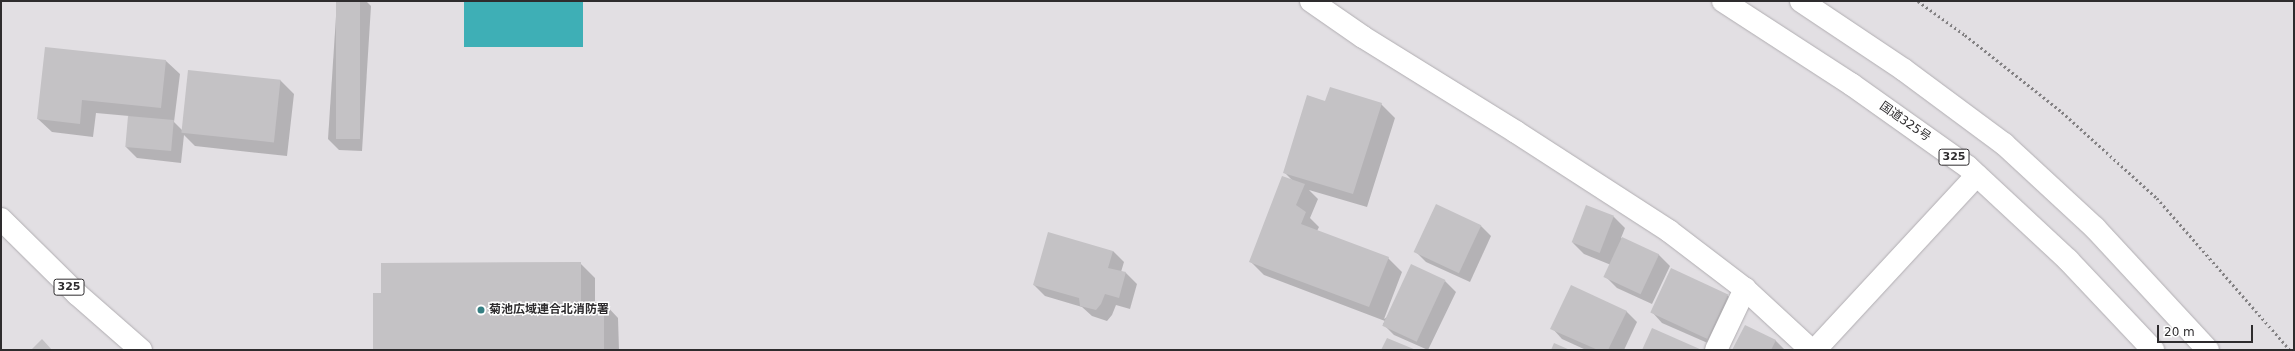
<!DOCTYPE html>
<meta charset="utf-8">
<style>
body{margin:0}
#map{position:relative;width:2295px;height:351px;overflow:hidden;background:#e2dfe3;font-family:"DejaVu Sans","Noto Sans JP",sans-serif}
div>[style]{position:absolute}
.water>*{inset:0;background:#3eafb6;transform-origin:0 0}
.shadow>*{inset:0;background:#0003}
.building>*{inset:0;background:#c4c2c5;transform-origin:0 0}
.path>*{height:2.5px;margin-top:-1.25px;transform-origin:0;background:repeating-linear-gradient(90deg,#838183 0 2px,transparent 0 5px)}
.roads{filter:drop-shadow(0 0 1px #b0adb1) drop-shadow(0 0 1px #b0adb1)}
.minor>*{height:22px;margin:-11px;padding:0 11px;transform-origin:11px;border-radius:11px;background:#fff}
.highway>*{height:22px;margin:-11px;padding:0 11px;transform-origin:11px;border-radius:11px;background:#fff}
.dots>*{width:11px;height:11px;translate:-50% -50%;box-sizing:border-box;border:2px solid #fff;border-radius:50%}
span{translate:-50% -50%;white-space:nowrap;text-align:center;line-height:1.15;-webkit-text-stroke:3px #fff;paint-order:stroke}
.shield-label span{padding:1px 3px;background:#fff;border:1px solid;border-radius:3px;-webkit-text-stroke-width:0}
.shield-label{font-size:11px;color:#2e2c2e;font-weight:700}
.street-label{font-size:12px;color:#2e2c2e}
.poi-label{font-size:12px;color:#2e2c2e;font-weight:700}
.left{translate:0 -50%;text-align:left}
.frame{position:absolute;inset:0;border:2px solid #2e2c2e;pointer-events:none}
.scale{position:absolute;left:2157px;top:325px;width:96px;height:18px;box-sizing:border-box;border:2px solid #2e2c2e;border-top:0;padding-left:5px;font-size:12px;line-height:14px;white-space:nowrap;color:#2e2c2e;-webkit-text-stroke:3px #fff;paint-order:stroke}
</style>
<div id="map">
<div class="water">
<i style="left:464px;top:1px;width:119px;height:46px"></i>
</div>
<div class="shadow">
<i style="clip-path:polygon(337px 1px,366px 1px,371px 6px,362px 151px,339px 150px,328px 139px)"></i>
<i style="clip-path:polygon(46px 48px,166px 61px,180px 74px,174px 122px,182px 130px,280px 80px,294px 94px,287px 156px,195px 146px,184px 135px,181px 163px,137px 158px,126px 147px,129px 116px,96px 113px,93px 137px,52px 132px,38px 119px)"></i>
<i style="clip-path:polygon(1326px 102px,1381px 104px,1395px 118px,1367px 207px,1309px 190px,1318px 199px,1310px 218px,1319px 227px,1317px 231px,1388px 258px,1402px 272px,1384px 319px,1445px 281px,1456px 292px,1428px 350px,1394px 335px,1383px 324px,1385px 321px,1264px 275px,1250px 261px,1293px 181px,1285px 173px)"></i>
<i style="clip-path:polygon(1587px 207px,1614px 217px,1625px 228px,1621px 238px,1659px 255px,1670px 266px,1652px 304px,1617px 288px,1606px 277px,1611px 265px,1584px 254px,1573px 243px)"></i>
<i style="clip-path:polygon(1480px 225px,1491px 236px,1470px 282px,1426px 262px,1415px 251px)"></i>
<i style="clip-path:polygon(1113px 251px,1124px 262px,1121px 272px,1126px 273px,1137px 284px,1130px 309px,1116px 305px,1112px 315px,1107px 321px,1092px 316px,1082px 307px,1045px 296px,1034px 285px)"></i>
<i style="clip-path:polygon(580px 263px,595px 278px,595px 303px,604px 303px,618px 318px,619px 350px,374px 350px,382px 294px)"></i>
<i style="clip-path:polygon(1727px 295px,1738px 306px,1719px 348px,1662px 323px,1652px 312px)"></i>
<i style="clip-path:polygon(1626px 311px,1637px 322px,1624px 350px,1586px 350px,1562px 339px,1552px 328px)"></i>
<i style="clip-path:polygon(1775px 340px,1785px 350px,1733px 350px)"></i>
</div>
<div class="building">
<i style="left:336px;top:1px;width:24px;height:138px"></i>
<i style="clip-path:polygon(45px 47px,166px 60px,161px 108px,82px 100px,80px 124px,37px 119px)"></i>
<i style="left:188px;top:70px;width:93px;height:63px;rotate:6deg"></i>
<i style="clip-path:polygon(1330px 87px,1382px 103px,1353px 194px,1283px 173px,1307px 95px,1325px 101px)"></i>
<i style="left:128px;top:116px;width:46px;height:31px;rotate:5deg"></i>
<i style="clip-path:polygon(1282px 176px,1305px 184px,1296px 205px,1306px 212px,1301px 224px,1389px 257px,1369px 307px,1249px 262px)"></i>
<i style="left:1436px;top:204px;width:50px;height:53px;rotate:25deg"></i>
<i style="left:1586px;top:205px;width:30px;height:40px;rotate:21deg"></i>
<i style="clip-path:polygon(1048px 232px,1113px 251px,1108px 268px,1126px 272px,1119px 298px,1105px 294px,1101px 304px,1096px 310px,1080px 306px,1079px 298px,1033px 285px)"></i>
<i style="left:1622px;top:237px;width:41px;height:44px;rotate:25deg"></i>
<i style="clip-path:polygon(581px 262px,581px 302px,604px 302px,604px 350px,373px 350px,373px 293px,381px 293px,381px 263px)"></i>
<i style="left:1411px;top:264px;width:38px;height:68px;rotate:25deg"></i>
<i style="left:1671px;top:268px;width:63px;height:49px;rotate:25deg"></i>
<i style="clip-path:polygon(1571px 285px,1627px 311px,1608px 350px,1598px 350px,1550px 329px)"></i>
<i style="clip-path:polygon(1745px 325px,1776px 340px,1771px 350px,1732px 350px)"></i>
<i style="clip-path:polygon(1652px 328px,1702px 350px,1642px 350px)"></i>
<i style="clip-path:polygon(1387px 338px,1416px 350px,1381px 350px)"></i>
<i style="clip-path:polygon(42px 339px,52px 350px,31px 350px)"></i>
<i style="clip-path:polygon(1554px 343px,1570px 350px,1551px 350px)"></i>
</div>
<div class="path">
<i style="left:1918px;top:1px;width:58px;rotate:35.9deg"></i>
<i style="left:1965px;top:35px;width:124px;rotate:38.4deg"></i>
<i style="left:2062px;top:112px;width:128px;rotate:42.2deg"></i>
<i style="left:2157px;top:198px;width:202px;rotate:48.8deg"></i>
</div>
<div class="roads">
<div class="minor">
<i style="left:1311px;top:1px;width:63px;rotate:34.7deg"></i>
<i style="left:1363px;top:37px;width:180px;rotate:31.8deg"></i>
<i style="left:1516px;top:132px;width:182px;rotate:32.9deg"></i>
<i style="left:1669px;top:231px;width:96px;rotate:37.3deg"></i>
<i style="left:1745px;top:289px;width:90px;rotate:42.7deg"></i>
<i style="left:1716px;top:350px;width:68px;rotate:-64.6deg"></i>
<i style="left:1815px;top:350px;width:238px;rotate:-47.2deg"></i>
</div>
<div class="highway">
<i style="left:1723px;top:1px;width:153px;rotate:33deg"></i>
<i style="left:1851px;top:84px;width:143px;rotate:35.4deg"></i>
<i style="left:1968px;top:167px;width:137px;rotate:42.9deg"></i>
<i style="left:2068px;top:260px;width:124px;rotate:46.6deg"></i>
<i style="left:1801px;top:1px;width:124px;rotate:33.8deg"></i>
<i style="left:1904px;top:70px;width:124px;rotate:36.5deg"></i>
<i style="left:2004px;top:144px;width:124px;rotate:42.7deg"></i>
<i style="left:2095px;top:228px;width:166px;rotate:47.2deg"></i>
<i style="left:1px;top:219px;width:107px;rotate:44.6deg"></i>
<i style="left:77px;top:294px;width:85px;rotate:41.2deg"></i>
</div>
</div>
<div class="dots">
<i style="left:481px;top:310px;background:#367f83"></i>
</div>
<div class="shield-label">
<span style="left:1954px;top:157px">325</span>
<span style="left:69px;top:287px">325</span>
</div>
<div class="street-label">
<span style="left:1905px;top:122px;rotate:35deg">国道325号</span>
</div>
<div class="poi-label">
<span class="left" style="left:489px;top:310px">菊池広域連合北消防署</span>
</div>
<div class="frame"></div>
<div class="scale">20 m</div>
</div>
